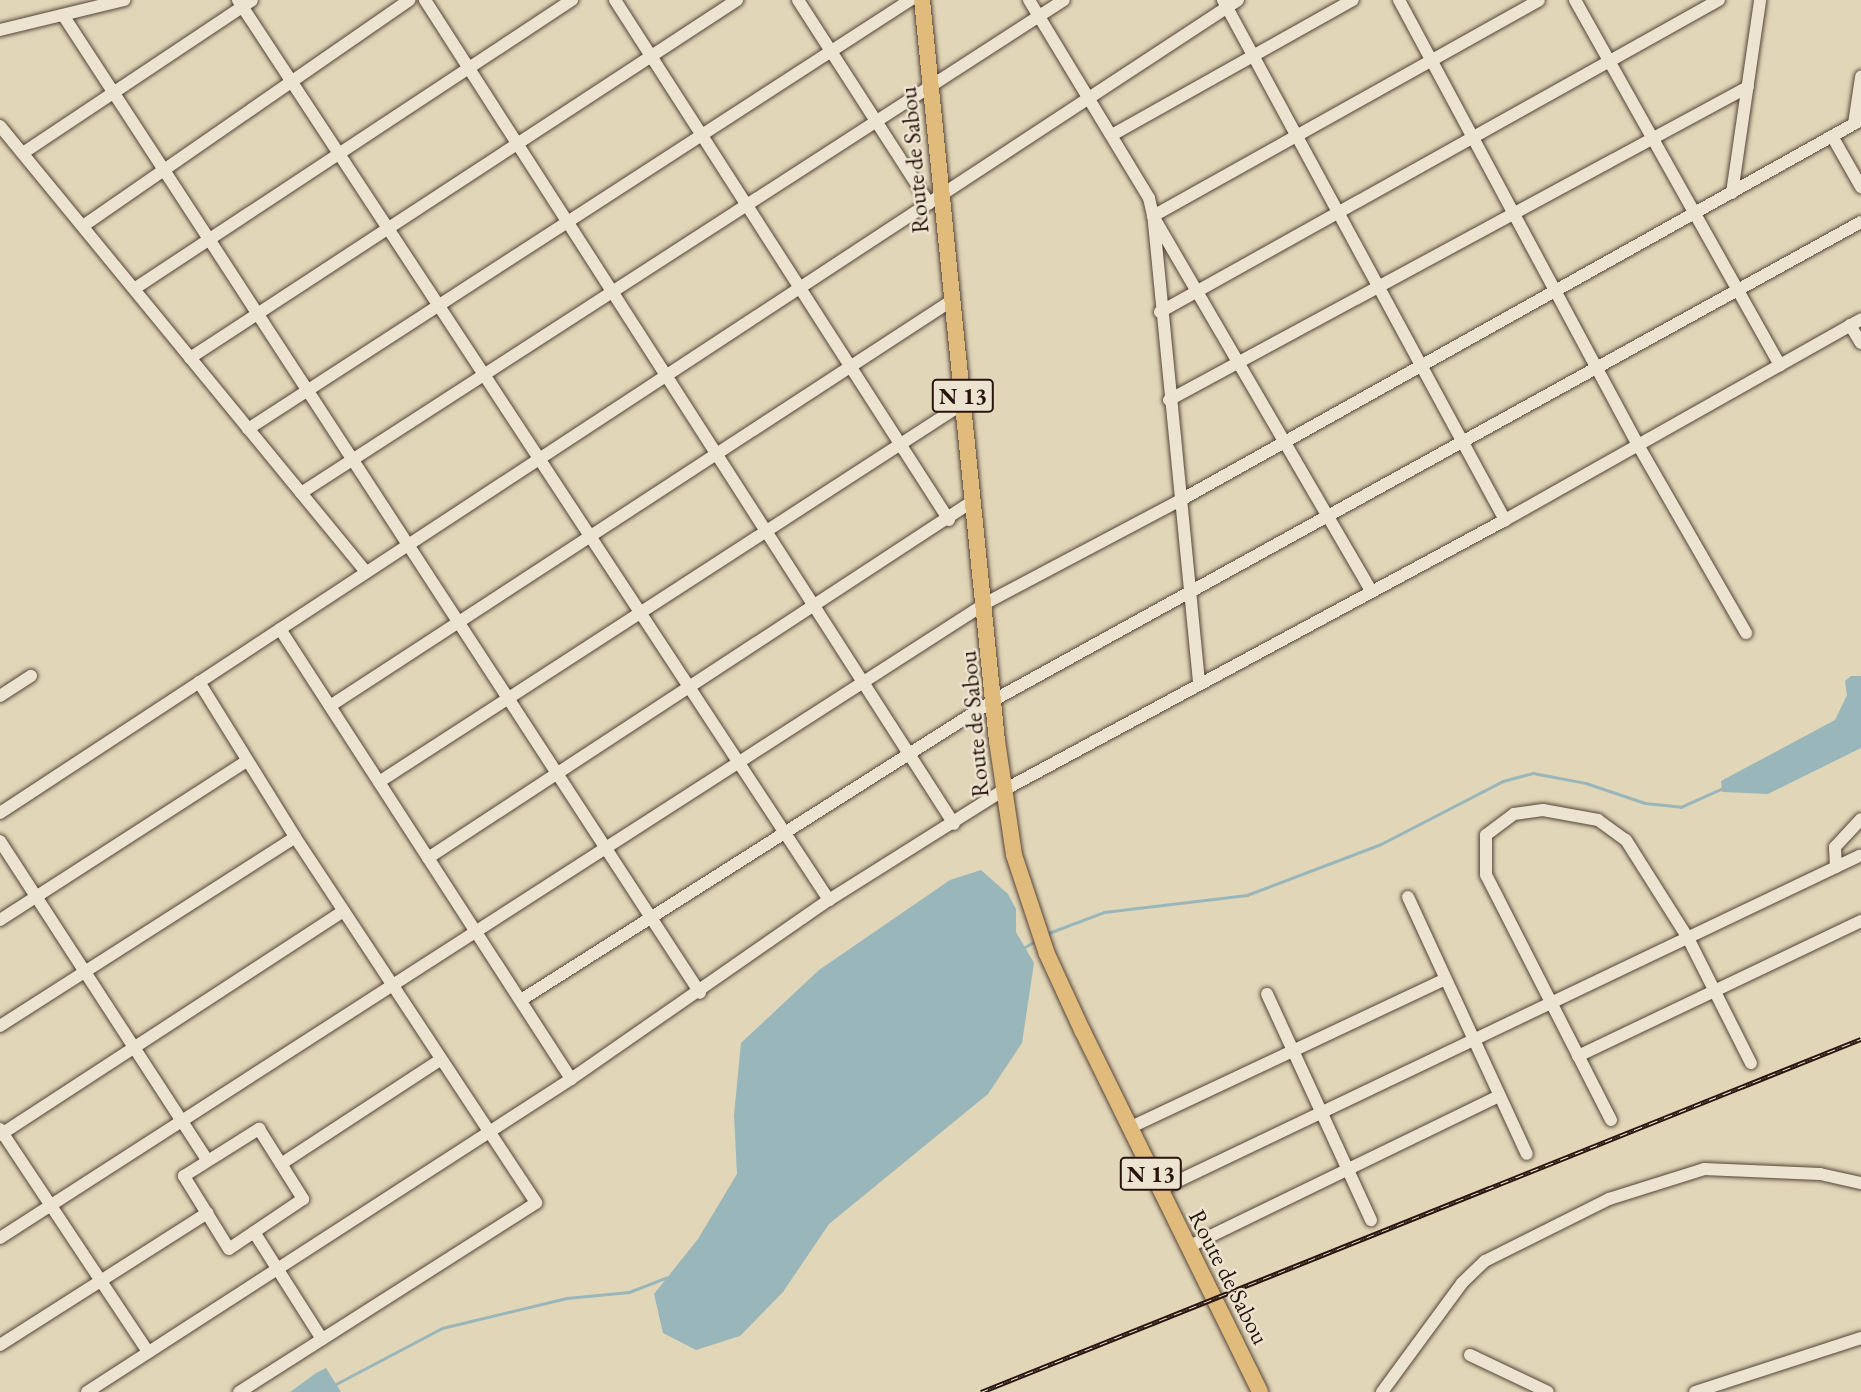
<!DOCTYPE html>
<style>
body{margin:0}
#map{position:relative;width:1861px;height:1392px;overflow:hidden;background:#e1d6b8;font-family:"EB Garamond",serif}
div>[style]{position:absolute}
.water>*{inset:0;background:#99b6ba}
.stream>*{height:2.5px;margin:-1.25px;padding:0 1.25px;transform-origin:1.25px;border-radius:1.25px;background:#99b6ba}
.roads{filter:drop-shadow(0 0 2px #564438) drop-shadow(0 0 2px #564438)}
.minor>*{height:12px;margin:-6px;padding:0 6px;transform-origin:6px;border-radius:6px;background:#ece4d1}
.major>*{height:16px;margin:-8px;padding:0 8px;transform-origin:8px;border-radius:8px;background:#e0bb7c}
.rail>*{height:5px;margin-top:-2.5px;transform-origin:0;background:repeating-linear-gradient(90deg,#ece4d1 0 8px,#28140d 0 16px);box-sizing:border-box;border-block:2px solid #28140d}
span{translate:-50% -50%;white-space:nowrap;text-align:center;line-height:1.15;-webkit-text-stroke:5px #ece4d1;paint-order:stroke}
.shield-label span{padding:2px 5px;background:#ece4d1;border:2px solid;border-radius:5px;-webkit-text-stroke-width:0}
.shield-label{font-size:23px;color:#28140d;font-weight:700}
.street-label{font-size:24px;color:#28140d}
</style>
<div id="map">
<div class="water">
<i style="clip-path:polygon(1851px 676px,1861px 676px,1861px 748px,1768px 794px,1722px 792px,1721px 781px,1835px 720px,1847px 695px,1845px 681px)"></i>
<i style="clip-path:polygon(981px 870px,1008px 894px,1016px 909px,1016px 932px,1034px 963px,1022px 1043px,988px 1094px,829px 1224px,783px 1292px,740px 1336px,696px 1350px,663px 1333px,654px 1294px,698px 1239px,737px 1174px,734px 1115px,741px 1043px,819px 970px,950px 880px)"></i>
<i style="clip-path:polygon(326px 1368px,341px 1392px,290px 1392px,316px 1373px)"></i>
</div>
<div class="stream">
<i style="left:1046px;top:934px;width:62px;rotate:-20.8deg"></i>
<i style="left:1104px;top:912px;width:144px;rotate:-6.8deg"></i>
<i style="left:1247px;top:895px;width:143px;rotate:-20.8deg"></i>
<i style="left:1381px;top:844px;width:137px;rotate:-27.3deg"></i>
<i style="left:1503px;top:781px;width:31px;rotate:-15deg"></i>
<i style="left:1533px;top:773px;width:54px;rotate:10.7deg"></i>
<i style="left:1586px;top:783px;width:62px;rotate:18.7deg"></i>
<i style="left:1645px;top:803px;width:36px;rotate:6deg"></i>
<i style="left:1681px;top:807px;width:46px;rotate:-24.3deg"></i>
<i style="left:1025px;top:947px;width:14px;rotate:-30deg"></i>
<i style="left:336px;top:1384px;width:120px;rotate:-27.8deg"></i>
<i style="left:442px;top:1328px;width:129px;rotate:-13.5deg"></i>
<i style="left:567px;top:1298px;width:62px;rotate:-5.5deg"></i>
<i style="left:629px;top:1292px;width:40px;rotate:-21deg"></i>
</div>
<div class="roads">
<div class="minor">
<i style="left:238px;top:0;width:1077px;rotate:56.71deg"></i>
<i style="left:425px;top:0;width:979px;rotate:57.3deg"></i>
<i style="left:615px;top:0;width:618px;rotate:57.29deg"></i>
<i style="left:798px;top:0;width:242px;rotate:57.2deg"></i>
<i style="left:1029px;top:0;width:232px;rotate:58.8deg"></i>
<i style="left:1149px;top:198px;width:18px;rotate:77deg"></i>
<i style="left:1153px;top:216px;width:432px;rotate:59.8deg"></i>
<i style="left:1223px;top:0;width:592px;rotate:61.53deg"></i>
<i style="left:1399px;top:0;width:505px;rotate:61.76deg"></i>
<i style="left:1638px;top:445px;width:217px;rotate:60.1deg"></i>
<i style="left:1575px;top:0;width:419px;rotate:60.7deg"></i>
<i style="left:63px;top:15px;width:1167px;rotate:56.92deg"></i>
<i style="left:0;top:30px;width:128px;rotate:-13.6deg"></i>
<i style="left:1854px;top:124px;width:48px;rotate:-81.5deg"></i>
<i style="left:0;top:126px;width:577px;rotate:50.63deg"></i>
<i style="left:1112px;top:135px;width:276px;rotate:-29.3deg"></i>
<i style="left:1832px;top:136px;width:59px;rotate:60.4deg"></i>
<i style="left:23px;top:153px;width:275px;rotate:-33.7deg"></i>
<i style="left:1732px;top:193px;width:195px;rotate:-81.7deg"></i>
<i style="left:83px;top:226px;width:397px;rotate:-34.7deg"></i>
<i style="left:134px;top:289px;width:525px;rotate:-33.42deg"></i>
<i style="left:1160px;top:312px;width:640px;rotate:-29.17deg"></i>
<i style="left:1850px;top:325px;width:21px;rotate:59deg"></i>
<i style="left:190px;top:358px;width:654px;rotate:-33.2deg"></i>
<i style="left:1169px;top:400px;width:658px;rotate:-28.4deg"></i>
<i style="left:248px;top:429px;width:789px;rotate:-32.94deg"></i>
<i style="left:301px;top:493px;width:908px;rotate:-32.87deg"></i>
<i style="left:280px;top:629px;width:536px;rotate:57.11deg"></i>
<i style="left:199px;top:682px;width:182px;rotate:58.2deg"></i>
<i style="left:295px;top:837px;width:438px;rotate:56.6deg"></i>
<i style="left:536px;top:1203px;width:352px;rotate:147.5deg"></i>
<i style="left:1199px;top:682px;width:468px;rotate:-95.6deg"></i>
<i style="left:1153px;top:216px;width:442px;rotate:-29.2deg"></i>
<i style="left:0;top:696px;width:37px;rotate:-33deg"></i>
<i style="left:330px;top:706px;width:741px;rotate:-33.11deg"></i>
<i style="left:379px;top:782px;width:697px;rotate:-32.94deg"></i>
<i style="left:0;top:813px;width:1481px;rotate:-33.29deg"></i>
<i style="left:0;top:841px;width:380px;rotate:57deg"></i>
<i style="left:428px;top:858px;width:652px;rotate:-33.23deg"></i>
<i style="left:1836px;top:867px;width:20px;rotate:-93deg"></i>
<i style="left:1835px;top:847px;width:38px;rotate:-47deg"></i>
<i style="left:1408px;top:897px;width:283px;rotate:65.2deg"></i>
<i style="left:0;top:920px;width:294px;rotate:-32.8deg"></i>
<i style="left:1267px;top:994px;width:249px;rotate:65.3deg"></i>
<i style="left:521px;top:1000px;width:560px;rotate:-32.38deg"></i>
<i style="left:994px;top:700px;width:990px;rotate:-28.87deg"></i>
<i style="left:0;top:1026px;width:350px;rotate:-32.6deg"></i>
<i style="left:1578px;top:1056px;width:314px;rotate:-25.5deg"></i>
<i style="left:1611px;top:1120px;width:275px;rotate:-117deg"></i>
<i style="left:1486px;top:875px;width:40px;rotate:-90deg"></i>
<i style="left:1486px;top:835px;width:35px;rotate:-37deg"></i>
<i style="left:1514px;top:814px;width:29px;rotate:-8deg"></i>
<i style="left:1543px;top:810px;width:56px;rotate:10.3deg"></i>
<i style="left:1598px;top:820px;width:34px;rotate:36deg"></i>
<i style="left:1626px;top:840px;width:116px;rotate:57.7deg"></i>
<i style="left:1688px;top:938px;width:140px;rotate:63.3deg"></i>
<i style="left:1129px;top:1128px;width:349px;rotate:-25.2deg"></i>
<i style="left:0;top:1129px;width:268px;rotate:56.4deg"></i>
<i style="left:259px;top:1129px;width:83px;rotate:57.8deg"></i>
<i style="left:303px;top:1199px;width:89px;rotate:146deg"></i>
<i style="left:229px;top:1249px;width:86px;rotate:-121.7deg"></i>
<i style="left:184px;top:1176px;width:89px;rotate:-32.1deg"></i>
<i style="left:0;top:1135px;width:410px;rotate:-33.1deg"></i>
<i style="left:281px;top:1164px;width:190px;rotate:-33.2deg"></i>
<i style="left:1159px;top:1190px;width:776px;rotate:-25.51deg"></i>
<i style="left:254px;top:1232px;width:127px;rotate:57.6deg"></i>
<i style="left:0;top:1238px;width:1173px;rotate:-32.78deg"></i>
<i style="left:986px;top:603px;width:218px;rotate:-27.9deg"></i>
<i style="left:1179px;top:501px;width:781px;rotate:-29.19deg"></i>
<i style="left:1188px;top:1247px;width:346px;rotate:-25.9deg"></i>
<i style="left:0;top:1345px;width:246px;rotate:-32.5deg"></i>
<i style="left:1470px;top:1355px;width:86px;rotate:25.4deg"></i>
<i style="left:87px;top:1392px;width:576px;rotate:-32.89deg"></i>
<i style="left:571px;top:1079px;width:314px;rotate:-34.8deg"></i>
<i style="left:829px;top:900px;width:204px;rotate:-32.2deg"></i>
<i style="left:1002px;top:791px;width:571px;rotate:-28.31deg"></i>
<i style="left:1505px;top:520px;width:409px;rotate:-29.4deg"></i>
<i style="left:1382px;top:1392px;width:135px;rotate:-53.7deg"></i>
<i style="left:1462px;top:1283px;width:32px;rotate:-44deg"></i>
<i style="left:1485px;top:1261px;width:139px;rotate:-26.6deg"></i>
<i style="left:1609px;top:1199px;width:100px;rotate:-17.5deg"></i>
<i style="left:1704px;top:1169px;width:116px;rotate:2.5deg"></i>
<i style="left:1820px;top:1174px;width:42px;rotate:12.4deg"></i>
<i style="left:1695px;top:1392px;width:175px;rotate:-18deg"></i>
</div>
<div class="major">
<i style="left:922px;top:0;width:745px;rotate:84.22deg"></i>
<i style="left:997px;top:741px;width:115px;rotate:81.5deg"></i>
<i style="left:1014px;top:855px;width:104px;rotate:71.6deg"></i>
<i style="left:1047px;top:954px;width:84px;rotate:65.3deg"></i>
<i style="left:1082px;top:1030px;width:403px;rotate:63.8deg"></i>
</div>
</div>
<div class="rail">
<i style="left:981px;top:1392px;width:948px;rotate:-21.86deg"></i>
</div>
<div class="shield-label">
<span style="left:963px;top:396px">N 13</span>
<span style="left:1151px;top:1174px">N 13</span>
</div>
<div class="street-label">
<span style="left:914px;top:160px;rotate:-95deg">Route de Sabou</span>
<span style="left:974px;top:724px;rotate:-95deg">Route de Sabou</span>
<span style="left:1229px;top:1277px;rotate:63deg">Route de Sabou</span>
</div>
</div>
